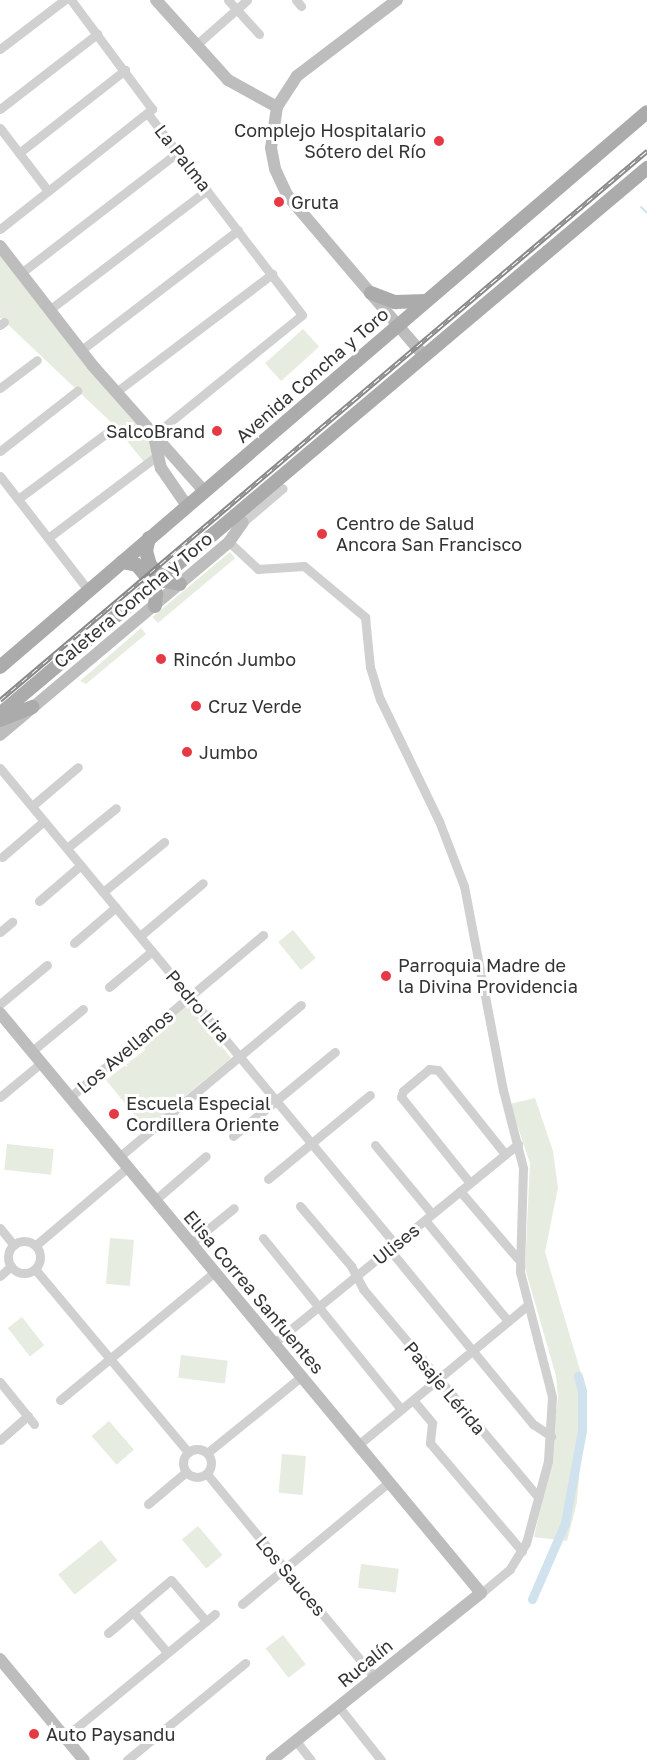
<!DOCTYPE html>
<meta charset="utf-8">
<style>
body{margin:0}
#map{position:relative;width:647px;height:1760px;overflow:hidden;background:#fff;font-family:"Golos Text",sans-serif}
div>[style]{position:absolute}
.green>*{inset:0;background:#e6ecdf;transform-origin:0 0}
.stream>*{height:2px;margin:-1px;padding:0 1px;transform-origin:1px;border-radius:1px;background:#cfe2ee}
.canal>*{height:9px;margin:-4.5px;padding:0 4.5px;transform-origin:4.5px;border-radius:4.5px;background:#cfe2ee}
.street>*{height:9px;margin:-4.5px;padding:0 4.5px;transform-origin:4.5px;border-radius:4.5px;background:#d0d0d0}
.street>.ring{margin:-4.5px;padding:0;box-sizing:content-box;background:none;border:9px solid #d0d0d0;border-radius:50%}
.secondary>*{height:12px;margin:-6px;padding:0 6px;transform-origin:6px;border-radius:6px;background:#bdbdbd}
.primary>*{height:14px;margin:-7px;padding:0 7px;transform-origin:7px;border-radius:7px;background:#ababab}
.rail>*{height:4.5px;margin-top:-2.25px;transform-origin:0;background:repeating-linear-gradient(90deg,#fff 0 7px,#888 0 14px);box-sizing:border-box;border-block:2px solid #888}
.dots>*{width:16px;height:16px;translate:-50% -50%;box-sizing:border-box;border:3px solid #fff;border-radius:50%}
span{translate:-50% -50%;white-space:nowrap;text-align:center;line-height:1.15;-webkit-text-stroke:6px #fff;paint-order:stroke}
.poi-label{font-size:18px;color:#333}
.right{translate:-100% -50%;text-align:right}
.left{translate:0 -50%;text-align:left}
.street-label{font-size:18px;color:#333}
</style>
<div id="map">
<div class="green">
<i style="clip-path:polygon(0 253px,155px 445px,152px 456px,144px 462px,115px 426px,0 317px)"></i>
<i style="left:303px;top:329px;width:24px;height:51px;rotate:48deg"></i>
<i style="left:230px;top:552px;width:8px;height:101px;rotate:50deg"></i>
<i style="clip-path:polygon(141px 628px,146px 634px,86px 684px,80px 681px)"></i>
<i style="left:293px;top:930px;width:36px;height:19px;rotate:51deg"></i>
<i style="clip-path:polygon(188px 1004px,231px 1058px,146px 1129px,106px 1080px,145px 1050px,143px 1044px)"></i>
<i style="clip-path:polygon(535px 1098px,553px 1151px,558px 1188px,545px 1252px,586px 1390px,577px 1502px,567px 1541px,534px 1537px,547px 1479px,558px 1397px,556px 1376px,525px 1268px,530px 1163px,510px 1104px)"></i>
<i style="left:7px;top:1144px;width:47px;height:26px;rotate:6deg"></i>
<i style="left:110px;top:1238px;width:24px;height:46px;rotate:5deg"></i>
<i style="left:22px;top:1317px;width:36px;height:18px;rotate:52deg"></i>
<i style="left:181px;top:1355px;width:47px;height:23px;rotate:7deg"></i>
<i style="left:109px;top:1421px;width:38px;height:23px;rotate:49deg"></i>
<i style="left:282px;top:1454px;width:24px;height:39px;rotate:5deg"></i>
<i style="left:198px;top:1526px;width:38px;height:21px;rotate:50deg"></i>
<i style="left:101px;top:1540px;width:26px;height:55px;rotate:51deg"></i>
<i style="left:361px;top:1564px;width:38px;height:24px;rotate:7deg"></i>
<i style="left:283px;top:1635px;width:37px;height:22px;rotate:52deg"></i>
</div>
<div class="stream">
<i style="left:641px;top:207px;width:8px;rotate:45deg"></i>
</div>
<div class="canal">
<i style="left:532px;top:1599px;width:83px;rotate:-66.5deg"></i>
<i style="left:565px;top:1523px;width:95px;rotate:-79.6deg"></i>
<i style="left:582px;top:1430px;width:39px;rotate:-90deg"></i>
<i style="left:582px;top:1391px;width:16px;rotate:-105deg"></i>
</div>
<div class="street">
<i style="left:228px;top:0;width:46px;rotate:47.6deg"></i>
<i style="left:296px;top:0;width:8px;rotate:50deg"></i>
<i style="left:196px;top:45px;width:68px;rotate:-41.4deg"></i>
<i style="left:0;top:49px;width:81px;rotate:-37.4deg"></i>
<i style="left:0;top:109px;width:123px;rotate:-37.7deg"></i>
<i style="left:148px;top:114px;width:253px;rotate:52.5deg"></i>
<i style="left:302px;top:315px;width:191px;rotate:141deg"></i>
<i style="left:0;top:128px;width:79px;rotate:52.7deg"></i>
<i style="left:19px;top:153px;width:135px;rotate:-38.1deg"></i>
<i style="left:0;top:229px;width:194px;rotate:-38.3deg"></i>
<i style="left:152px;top:109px;width:136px;rotate:-126.6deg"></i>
<i style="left:21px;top:273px;width:198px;rotate:-37.6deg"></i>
<i style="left:49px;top:310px;width:198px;rotate:-37.2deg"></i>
<i style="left:0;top:325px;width:5px;rotate:-37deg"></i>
<i style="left:80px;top:351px;width:199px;rotate:-37.4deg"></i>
<i style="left:0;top:388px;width:46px;rotate:-37.1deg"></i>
<i style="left:116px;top:392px;width:196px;rotate:-37.1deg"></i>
<i style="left:0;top:451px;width:98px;rotate:-37.9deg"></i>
<i style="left:0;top:476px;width:144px;rotate:52.3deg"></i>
<i style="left:18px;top:499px;width:117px;rotate:-36.7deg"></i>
<i style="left:243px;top:522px;width:52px;rotate:-40.4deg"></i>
<i style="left:48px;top:538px;width:136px;rotate:-37deg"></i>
<i style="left:229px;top:542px;width:40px;rotate:43deg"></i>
<i style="left:258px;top:569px;width:46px;rotate:-3.7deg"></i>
<i style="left:304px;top:566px;width:80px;rotate:39.9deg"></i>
<i style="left:365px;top:617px;width:50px;rotate:84.3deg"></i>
<i style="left:370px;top:667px;width:34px;rotate:73deg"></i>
<i style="left:380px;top:699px;width:136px;rotate:64.2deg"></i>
<i style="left:439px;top:821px;width:70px;rotate:69deg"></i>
<i style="left:464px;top:886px;width:208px;rotate:79.2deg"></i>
<i style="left:503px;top:1090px;width:81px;rotate:75.6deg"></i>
<i style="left:523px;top:1168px;width:104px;rotate:91.7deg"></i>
<i style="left:520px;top:1272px;width:129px;rotate:75.6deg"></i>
<i style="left:552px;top:1397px;width:64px;rotate:93.6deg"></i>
<i style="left:548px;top:1461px;width:85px;rotate:105deg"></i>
<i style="left:526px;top:1543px;width:31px;rotate:122deg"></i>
<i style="left:510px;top:1569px;width:38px;rotate:140deg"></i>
<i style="left:0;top:768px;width:619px;rotate:50.31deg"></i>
<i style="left:32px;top:806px;width:60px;rotate:-40.3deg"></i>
<i style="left:67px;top:848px;width:63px;rotate:-39.2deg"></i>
<i style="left:2px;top:857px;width:55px;rotate:-40.6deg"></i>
<i style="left:103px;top:892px;width:79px;rotate:-39.3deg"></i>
<i style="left:39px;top:901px;width:55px;rotate:-40.6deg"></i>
<i style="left:0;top:932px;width:16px;rotate:-40deg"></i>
<i style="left:140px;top:936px;width:82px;rotate:-40.1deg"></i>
<i style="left:74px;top:943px;width:55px;rotate:-40.6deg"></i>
<i style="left:109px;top:987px;width:56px;rotate:-39.9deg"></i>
<i style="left:0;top:1004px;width:61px;rotate:-39.7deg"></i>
<i style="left:32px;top:1051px;width:66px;rotate:-39.5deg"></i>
<i style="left:0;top:1097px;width:53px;rotate:-39.7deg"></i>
<i style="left:70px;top:1097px;width:252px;rotate:-40deg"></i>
<i style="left:233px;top:1136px;width:132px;rotate:-39.5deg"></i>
<i style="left:375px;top:1145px;width:89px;rotate:50.4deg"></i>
<i style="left:119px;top:1157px;width:237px;rotate:-39.9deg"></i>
<i style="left:268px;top:1179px;width:132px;rotate:-39.5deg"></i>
<i style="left:470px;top:1183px;width:110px;rotate:-128.7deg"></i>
<i style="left:401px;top:1097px;width:6px;rotate:-72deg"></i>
<i style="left:403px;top:1091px;width:34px;rotate:-40deg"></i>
<i style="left:429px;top:1069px;width:9px;rotate:6deg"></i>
<i style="left:438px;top:1070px;width:107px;rotate:51.4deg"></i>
<i style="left:460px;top:1191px;width:89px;rotate:49.5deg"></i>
<i style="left:155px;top:1200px;width:67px;rotate:-40.8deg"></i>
<i style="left:300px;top:1206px;width:79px;rotate:49.6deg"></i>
<i style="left:351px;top:1266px;width:26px;rotate:62deg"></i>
<i style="left:363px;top:1289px;width:272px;rotate:49.9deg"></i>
<i style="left:425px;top:1220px;width:131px;rotate:50.6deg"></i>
<i style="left:0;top:1228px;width:22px;rotate:51deg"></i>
<i style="left:263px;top:1238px;width:220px;rotate:51.1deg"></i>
<i class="ring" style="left:8px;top:1241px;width:23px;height:23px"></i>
<i style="left:191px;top:1243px;width:55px;rotate:-39.1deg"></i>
<i style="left:36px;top:1245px;width:121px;rotate:-40.3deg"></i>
<i style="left:389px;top:1249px;width:227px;rotate:50.6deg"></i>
<i style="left:533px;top:1424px;width:22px;rotate:34deg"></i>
<i style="left:35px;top:1269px;width:239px;rotate:50.1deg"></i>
<i style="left:0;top:1276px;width:15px;rotate:-42deg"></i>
<i style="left:274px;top:1343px;width:315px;rotate:-39.2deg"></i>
<i style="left:0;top:1382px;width:54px;rotate:51deg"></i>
<i style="left:60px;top:1400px;width:201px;rotate:-39.6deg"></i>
<i style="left:413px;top:1400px;width:30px;rotate:50deg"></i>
<i style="left:432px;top:1423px;width:20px;rotate:96deg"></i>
<i style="left:430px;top:1443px;width:142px;rotate:49.6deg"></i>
<i style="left:0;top:1440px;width:37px;rotate:-41deg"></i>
<i style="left:358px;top:1445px;width:220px;rotate:-39.5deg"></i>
<i class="ring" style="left:183px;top:1449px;width:19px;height:19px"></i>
<i style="left:207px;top:1453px;width:121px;rotate:-39deg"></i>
<i style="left:207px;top:1474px;width:264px;rotate:50.5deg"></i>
<i style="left:148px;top:1504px;width:50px;rotate:-40.1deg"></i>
<i style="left:242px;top:1604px;width:191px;rotate:-39.7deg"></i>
<i style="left:133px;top:1612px;width:51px;rotate:49.8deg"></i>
<i style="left:108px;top:1633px;width:82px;rotate:-40.1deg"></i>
<i style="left:171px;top:1580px;width:54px;rotate:49.5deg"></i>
<i style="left:339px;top:1707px;width:68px;rotate:51.6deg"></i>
<i style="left:65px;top:1737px;width:194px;rotate:-39.4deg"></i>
<i style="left:296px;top:1741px;width:24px;rotate:52deg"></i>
<i style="left:127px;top:1760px;width:153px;rotate:-39.4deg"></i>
</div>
<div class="secondary">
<i style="left:156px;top:0;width:108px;rotate:48deg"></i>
<i style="left:228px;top:80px;width:56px;rotate:28.9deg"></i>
<i style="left:397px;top:0;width:126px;rotate:142.8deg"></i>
<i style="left:297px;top:76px;width:37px;rotate:123deg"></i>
<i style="left:277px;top:107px;width:41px;rotate:98.3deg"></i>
<i style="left:271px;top:148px;width:21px;rotate:79deg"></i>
<i style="left:275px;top:169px;width:29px;rotate:65deg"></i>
<i style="left:287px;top:195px;width:211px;rotate:49.6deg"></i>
<i style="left:0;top:246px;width:152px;rotate:52.2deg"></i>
<i style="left:93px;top:366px;width:167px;rotate:48.4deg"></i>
<i style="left:154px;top:436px;width:33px;rotate:78deg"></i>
<i style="left:161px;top:468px;width:46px;rotate:55.6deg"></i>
<i style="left:0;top:735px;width:299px;rotate:-40.1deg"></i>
<i style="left:229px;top:542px;width:24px;rotate:-55deg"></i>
<i style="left:0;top:1013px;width:753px;rotate:50.33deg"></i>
<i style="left:481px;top:1593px;width:268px;rotate:141.4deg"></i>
<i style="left:0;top:1659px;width:131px;rotate:50.3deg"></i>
</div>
<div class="primary">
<i style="left:371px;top:293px;width:26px;rotate:21deg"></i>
<i style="left:395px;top:302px;width:31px;rotate:-2deg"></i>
<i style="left:149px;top:538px;width:13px;rotate:103deg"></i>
<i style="left:146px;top:551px;width:15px;rotate:74deg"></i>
<i style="left:150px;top:565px;width:22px;rotate:47deg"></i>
<i style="left:165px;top:581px;width:15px;rotate:11deg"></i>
<i style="left:122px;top:562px;width:15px;rotate:11deg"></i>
<i style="left:137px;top:565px;width:19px;rotate:51deg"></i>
<i style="left:149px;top:580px;width:16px;rotate:63deg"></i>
<i style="left:156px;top:594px;width:12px;rotate:95deg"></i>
<i style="left:0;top:667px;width:852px;rotate:-40.62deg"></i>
<i style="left:0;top:714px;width:847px;rotate:-40.16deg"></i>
<i style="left:0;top:720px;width:35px;rotate:-22deg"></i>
</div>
<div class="rail">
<i style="left:0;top:700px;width:849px;rotate:-40.32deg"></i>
</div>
<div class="dots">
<i style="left:439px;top:141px;background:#e63946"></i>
<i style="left:279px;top:202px;background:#e63946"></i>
<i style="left:217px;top:431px;background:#e63946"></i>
<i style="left:322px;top:534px;background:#e63946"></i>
<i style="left:161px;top:659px;background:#e63946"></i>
<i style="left:196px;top:706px;background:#e63946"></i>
<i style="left:187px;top:752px;background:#e63946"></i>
<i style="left:386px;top:976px;background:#e63946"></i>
<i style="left:114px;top:1114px;background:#e63946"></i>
<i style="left:34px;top:1734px;background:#e63946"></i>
</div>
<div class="poi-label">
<span class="right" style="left:426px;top:141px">Complejo Hospitalario<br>Sótero del Río</span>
<span class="left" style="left:291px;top:202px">Gruta</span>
<span class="right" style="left:205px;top:431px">SalcoBrand</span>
<span class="left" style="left:336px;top:534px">Centro de Salud<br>Ancora San Francisco</span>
<span class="left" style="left:173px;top:659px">Rincón Jumbo</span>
<span class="left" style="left:208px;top:706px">Cruz Verde</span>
<span class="left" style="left:199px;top:752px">Jumbo</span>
<span class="left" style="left:398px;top:976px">Parroquia Madre de<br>la Divina Providencia</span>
<span class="left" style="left:126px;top:1114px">Escuela Especial<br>Cordillera Oriente</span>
<span class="left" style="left:46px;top:1734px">Auto Paysandu</span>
</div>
<div class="street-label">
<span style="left:183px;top:158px;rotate:52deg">La Palma</span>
<span style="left:312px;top:375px;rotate:-41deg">Avenida Concha y Toro</span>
<span style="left:133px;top:600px;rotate:-40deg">Caletera Concha y Toro</span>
<span style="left:198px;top:1006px;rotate:50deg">Pedro Lira</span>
<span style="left:125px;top:1051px;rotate:-40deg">Los Avellanos</span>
<span style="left:396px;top:1244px;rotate:-39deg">Ulises</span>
<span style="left:254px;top:1292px;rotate:50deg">Elisa Correa Sanfuentes</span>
<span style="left:445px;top:1388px;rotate:50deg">Pasaje Lérida</span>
<span style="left:291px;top:1576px;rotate:50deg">Los Sauces</span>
<span style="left:365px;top:1663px;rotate:-39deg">Rucalín</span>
</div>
</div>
